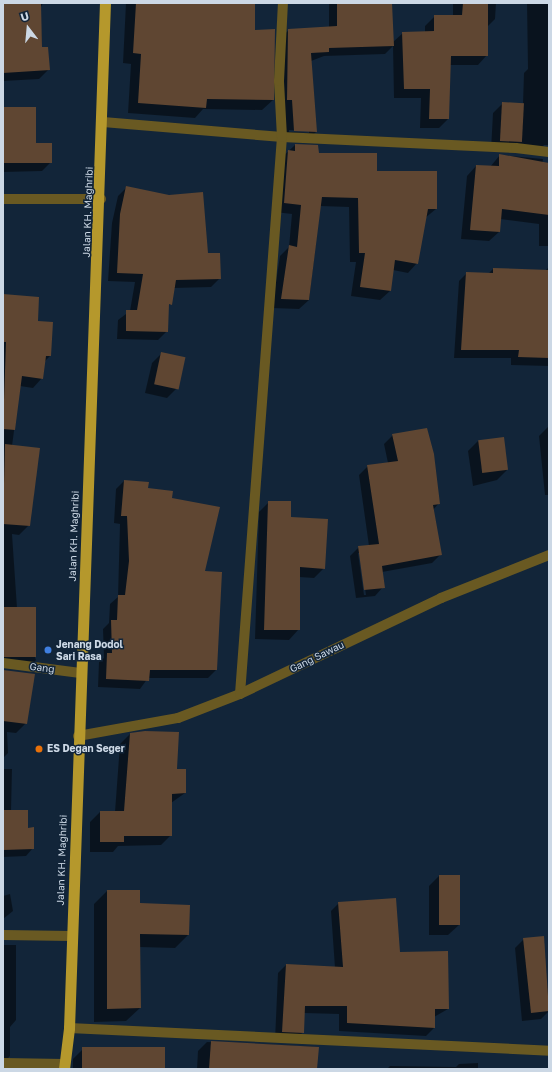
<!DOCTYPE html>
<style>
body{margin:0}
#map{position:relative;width:552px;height:1072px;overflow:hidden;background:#122539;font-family:"Golos Text",sans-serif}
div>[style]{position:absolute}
.shadow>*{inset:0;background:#0007}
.building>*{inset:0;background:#5f4632;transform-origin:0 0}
.minor>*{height:10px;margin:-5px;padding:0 5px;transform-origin:5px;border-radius:5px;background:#695922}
.trunk>*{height:11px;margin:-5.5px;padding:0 5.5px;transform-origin:5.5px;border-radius:5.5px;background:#b5982c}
.dots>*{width:11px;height:11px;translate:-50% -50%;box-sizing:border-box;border:2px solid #122539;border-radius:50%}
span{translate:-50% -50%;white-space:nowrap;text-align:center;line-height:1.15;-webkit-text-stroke:3px #122539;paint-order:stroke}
.street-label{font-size:10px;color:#ccd8e5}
.poi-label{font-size:10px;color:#ccd8e5;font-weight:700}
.left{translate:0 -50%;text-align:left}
.frame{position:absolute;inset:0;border:4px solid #ccd8e5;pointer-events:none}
.north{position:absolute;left:8px;top:8px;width:40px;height:40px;-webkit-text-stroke:3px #122539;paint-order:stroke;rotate:344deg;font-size:11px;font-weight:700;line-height:16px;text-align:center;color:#ccd8e5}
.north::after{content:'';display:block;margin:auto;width:14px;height:18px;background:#ccd8e5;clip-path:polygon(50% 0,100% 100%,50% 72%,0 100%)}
</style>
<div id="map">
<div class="shadow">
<i style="clip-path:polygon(3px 3px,43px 3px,40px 9px,42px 48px,49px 69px,39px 79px,3px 81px)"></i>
<i style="clip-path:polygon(126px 3px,254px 3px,254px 31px,273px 100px,262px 110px,203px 109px,195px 118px,128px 113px,131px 64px,123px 63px)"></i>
<i style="clip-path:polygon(evenodd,329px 3px,391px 3px,393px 42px,403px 33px,425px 32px,425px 26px,435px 16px,453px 16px,453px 3px,496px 3px,495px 19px,487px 27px,487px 55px,478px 65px,450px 65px,448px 119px,439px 128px,420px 128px,421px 98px,394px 98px,393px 46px,385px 54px,324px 56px,311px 61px,316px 132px,308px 140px,286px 139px,280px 38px,289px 30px,329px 28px,329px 3px,289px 130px,309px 131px,309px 133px,289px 132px,289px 130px)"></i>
<i style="clip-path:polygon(527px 3px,549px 3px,549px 145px,544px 145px,535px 154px,491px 150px,493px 113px,503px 103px,523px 104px,524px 73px,528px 69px)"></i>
<i style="clip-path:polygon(3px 108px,51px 162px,42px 171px,3px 172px)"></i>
<i style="clip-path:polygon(295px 145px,376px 172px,436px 209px,425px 218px,417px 263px,408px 273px,393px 270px,390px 291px,380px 300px,351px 296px,356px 262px,350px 262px,349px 207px,320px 206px,309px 300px,299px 309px,272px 308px,280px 256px,289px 247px,292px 214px,275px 212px,278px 161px)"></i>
<i style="clip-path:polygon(500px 155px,543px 159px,539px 187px,549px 189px,549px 246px,539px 246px,539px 224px,500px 219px,499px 232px,489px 241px,461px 239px,467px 176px,476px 166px,490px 167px)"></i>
<i style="clip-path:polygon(127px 187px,207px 254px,220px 278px,211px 287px,174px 288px,168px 308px,167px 331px,158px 340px,117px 339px,118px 320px,130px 311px,135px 282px,108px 281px,112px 223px,118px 196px)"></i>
<i style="clip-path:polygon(549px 267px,549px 366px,511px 365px,511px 358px,454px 358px,459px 281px,467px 273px,488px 274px,493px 269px,545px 271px)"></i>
<i style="clip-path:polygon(3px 309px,37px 322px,50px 356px,44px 362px,42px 378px,33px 388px,20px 386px,12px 446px,29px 525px,19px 535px,12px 534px,17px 608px,36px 660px,26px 670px,3px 667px)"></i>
<i style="clip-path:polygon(162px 353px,177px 388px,167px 398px,145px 393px,152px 363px)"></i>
<i style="clip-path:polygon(549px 426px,549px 495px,545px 495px,539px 436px)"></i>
<i style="clip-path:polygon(evenodd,393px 435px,439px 503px,433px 510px,441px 554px,432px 563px,382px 572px,383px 587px,375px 596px,356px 598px,350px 556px,359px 547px,369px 546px,359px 475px,368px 466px,388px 463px,384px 444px,393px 435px,358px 553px,360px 553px,366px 595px,364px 595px,358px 553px)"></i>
<i style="clip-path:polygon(478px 441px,507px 470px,497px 480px,473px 486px,468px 451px)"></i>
<i style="clip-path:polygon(124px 481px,171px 498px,204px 571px,216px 670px,208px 678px,148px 678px,140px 689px,98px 687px,99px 662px,104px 658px,103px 629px,109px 623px,110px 604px,118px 597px,120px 524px,114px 523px,116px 489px)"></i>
<i style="clip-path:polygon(269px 502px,290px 518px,324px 568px,314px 578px,299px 577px,299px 629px,289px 640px,255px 639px,259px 512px)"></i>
<i style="clip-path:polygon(3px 671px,26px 723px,16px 733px,7px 732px,8px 753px,3px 758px)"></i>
<i style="clip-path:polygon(130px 734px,176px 770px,185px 770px,185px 793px,171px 803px,171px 835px,161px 845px,118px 846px,113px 852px,90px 852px,90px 822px,100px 812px,115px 812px,120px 744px)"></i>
<i style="clip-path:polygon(3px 769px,12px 769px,11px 811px,27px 829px,33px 848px,26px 856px,3px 857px)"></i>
<i style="clip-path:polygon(439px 876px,459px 925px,448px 935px,429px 935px,429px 886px)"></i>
<i style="clip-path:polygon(107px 891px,139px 904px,188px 935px,175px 948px,139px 947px,140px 1008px,126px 1021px,94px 1022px,94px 904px)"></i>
<i style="clip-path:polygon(10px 894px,13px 911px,3px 919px,3px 896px)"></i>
<i style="clip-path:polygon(339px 903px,399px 953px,448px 1009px,434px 1017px,434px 1028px,426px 1036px,339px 1031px,339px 1014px,304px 1013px,303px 1032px,294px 1041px,275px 1040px,278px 973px,286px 965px,335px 968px,331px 911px)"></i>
<i style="clip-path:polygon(543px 937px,549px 1011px,541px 1019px,522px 1021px,515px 948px,524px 939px)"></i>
<i style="clip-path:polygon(3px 945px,16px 945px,16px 1020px,10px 1027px,10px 1056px,3px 1063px)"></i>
<i style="clip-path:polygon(207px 1042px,318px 1047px,316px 1069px,197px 1069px,198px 1051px)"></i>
<i style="clip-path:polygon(82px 1050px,164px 1069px,73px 1069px,73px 1059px)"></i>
<i style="clip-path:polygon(478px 1063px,478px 1069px,387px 1069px,390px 1066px,456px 1067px,459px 1064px)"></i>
</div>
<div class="building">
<i style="clip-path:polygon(3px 3px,41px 3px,42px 47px,48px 47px,50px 70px,3px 73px)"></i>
<i style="clip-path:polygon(136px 3px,255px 3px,255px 30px,275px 29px,274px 100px,207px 99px,206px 108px,138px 103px,141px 54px,133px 53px)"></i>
<i style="clip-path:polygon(337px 3px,392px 3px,394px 46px,329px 48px,329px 52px,311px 53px,317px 132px,294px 131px,292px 100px,287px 100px,288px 29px,337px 26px)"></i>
<i style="clip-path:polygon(463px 3px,488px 3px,488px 56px,451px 56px,449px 119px,429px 119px,430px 89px,404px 89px,402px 32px,434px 31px,434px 15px,462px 15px)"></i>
<i style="left:502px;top:102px;width:22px;height:39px;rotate:3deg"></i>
<i style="clip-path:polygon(3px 107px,36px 107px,36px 143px,52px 143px,52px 163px,3px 163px)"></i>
<i style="clip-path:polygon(295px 144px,318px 145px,319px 153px,377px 153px,377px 171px,437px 171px,437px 209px,428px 209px,418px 264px,395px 260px,391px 291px,360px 287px,365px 253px,359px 253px,358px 198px,322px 197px,309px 300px,281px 299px,289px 245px,297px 247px,301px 205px,284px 203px,288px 150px,295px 151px)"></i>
<i style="clip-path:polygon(499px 154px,549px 163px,549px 215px,502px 209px,500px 232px,470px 230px,476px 165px,499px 166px)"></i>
<i style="clip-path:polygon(126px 186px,169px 195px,203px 192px,208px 253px,220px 253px,221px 279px,176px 280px,172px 305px,169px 304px,168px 332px,126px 331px,126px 310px,137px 310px,143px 274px,117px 273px,120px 214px)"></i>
<i style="clip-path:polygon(493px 268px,549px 270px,549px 358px,518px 357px,519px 350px,461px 350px,466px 272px,493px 273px)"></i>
<i style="clip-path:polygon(3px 294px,39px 297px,38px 321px,53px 322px,51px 356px,46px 356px,43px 379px,22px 376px,15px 430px,3px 429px,6px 342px,3px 342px)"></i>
<i style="left:161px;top:352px;width:25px;height:33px;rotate:12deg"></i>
<i style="clip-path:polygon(427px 428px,434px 454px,440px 504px,433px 505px,442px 555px,382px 566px,385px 588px,364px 590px,358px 546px,379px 544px,367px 465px,398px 461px,392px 434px)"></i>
<i style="left:504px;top:437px;width:33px;height:26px;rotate:83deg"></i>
<i style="clip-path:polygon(5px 444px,40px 448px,30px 526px,3px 524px)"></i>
<i style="clip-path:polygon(124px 480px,149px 482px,148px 488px,173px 491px,172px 498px,220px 507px,205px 571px,222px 572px,217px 670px,150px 670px,149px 681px,106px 679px,107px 653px,112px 653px,111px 620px,117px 620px,118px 595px,125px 595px,129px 561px,127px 516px,121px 516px)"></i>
<i style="clip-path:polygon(268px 501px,291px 501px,291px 517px,328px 519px,325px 569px,300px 567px,300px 630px,264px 630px)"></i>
<i style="left:3px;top:607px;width:33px;height:50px"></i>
<i style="clip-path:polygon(3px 670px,35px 674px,27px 724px,3px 721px)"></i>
<i style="clip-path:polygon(145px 731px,179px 732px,177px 769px,186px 769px,186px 793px,172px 794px,172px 836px,124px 836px,124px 842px,100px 842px,100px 811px,124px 811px,130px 733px)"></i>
<i style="clip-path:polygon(3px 810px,28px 810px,28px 828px,34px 827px,34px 849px,3px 850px)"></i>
<i style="left:439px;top:875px;width:21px;height:50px"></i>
<i style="clip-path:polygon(107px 890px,140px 890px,140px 903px,190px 905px,189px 935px,140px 934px,141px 1008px,107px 1009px)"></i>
<i style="clip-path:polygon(396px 898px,400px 952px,448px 951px,449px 1009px,435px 1009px,435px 1028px,347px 1023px,347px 1006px,305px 1006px,304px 1033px,282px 1032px,286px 964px,343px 967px,338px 902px)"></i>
<i style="clip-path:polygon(544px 936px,549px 1011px,531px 1013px,523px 938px)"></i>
<i style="clip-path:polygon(211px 1041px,319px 1047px,317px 1069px,209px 1069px)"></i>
<i style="left:165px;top:1047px;width:22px;height:83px;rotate:90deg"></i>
</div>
<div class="minor">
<i style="left:103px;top:122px;width:180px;rotate:4.8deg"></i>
<i style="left:282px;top:137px;width:234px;rotate:2.7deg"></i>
<i style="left:516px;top:148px;width:33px;rotate:7deg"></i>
<i style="left:3px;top:199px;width:98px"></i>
<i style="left:3px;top:663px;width:78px;rotate:7.4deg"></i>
<i style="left:240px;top:694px;width:559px;rotate:-85.69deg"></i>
<i style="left:282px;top:137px;width:56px;rotate:-93.1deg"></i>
<i style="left:279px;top:81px;width:78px;rotate:-87.1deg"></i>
<i style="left:78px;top:736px;width:102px;rotate:-10.2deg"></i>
<i style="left:178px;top:718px;width:66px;rotate:-21.2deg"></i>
<i style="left:240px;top:694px;width:223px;rotate:-25.5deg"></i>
<i style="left:441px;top:598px;width:116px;rotate:-21.7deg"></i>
<i style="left:3px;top:935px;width:68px;rotate:0.8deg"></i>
<i style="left:69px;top:1028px;width:481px;rotate:2.7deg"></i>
<i style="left:3px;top:1063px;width:61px;rotate:0.9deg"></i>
</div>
<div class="trunk">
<i style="left:64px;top:1069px;width:41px;rotate:-83deg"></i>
<i style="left:69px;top:1028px;width:1026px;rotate:-87.99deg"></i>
</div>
<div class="dots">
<i style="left:48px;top:650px;background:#3f7fe0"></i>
<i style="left:39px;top:749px;background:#e8710a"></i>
</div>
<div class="street-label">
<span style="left:88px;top:212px;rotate:-88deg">Jalan KH. Maghribi</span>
<span style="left:74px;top:536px;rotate:-88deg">Jalan KH. Maghribi</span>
<span style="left:317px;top:657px;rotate:-26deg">Gang Sawau</span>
<span style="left:42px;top:668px;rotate:7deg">Gang</span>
<span style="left:62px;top:860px;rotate:-88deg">Jalan KH. Maghribi</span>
</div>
<div class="poi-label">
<span class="left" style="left:56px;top:650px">Jenang Dodol<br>Sari Rasa</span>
<span class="left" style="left:47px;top:749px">ES Degan Seger</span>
</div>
<div class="frame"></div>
<div class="north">U</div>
</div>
